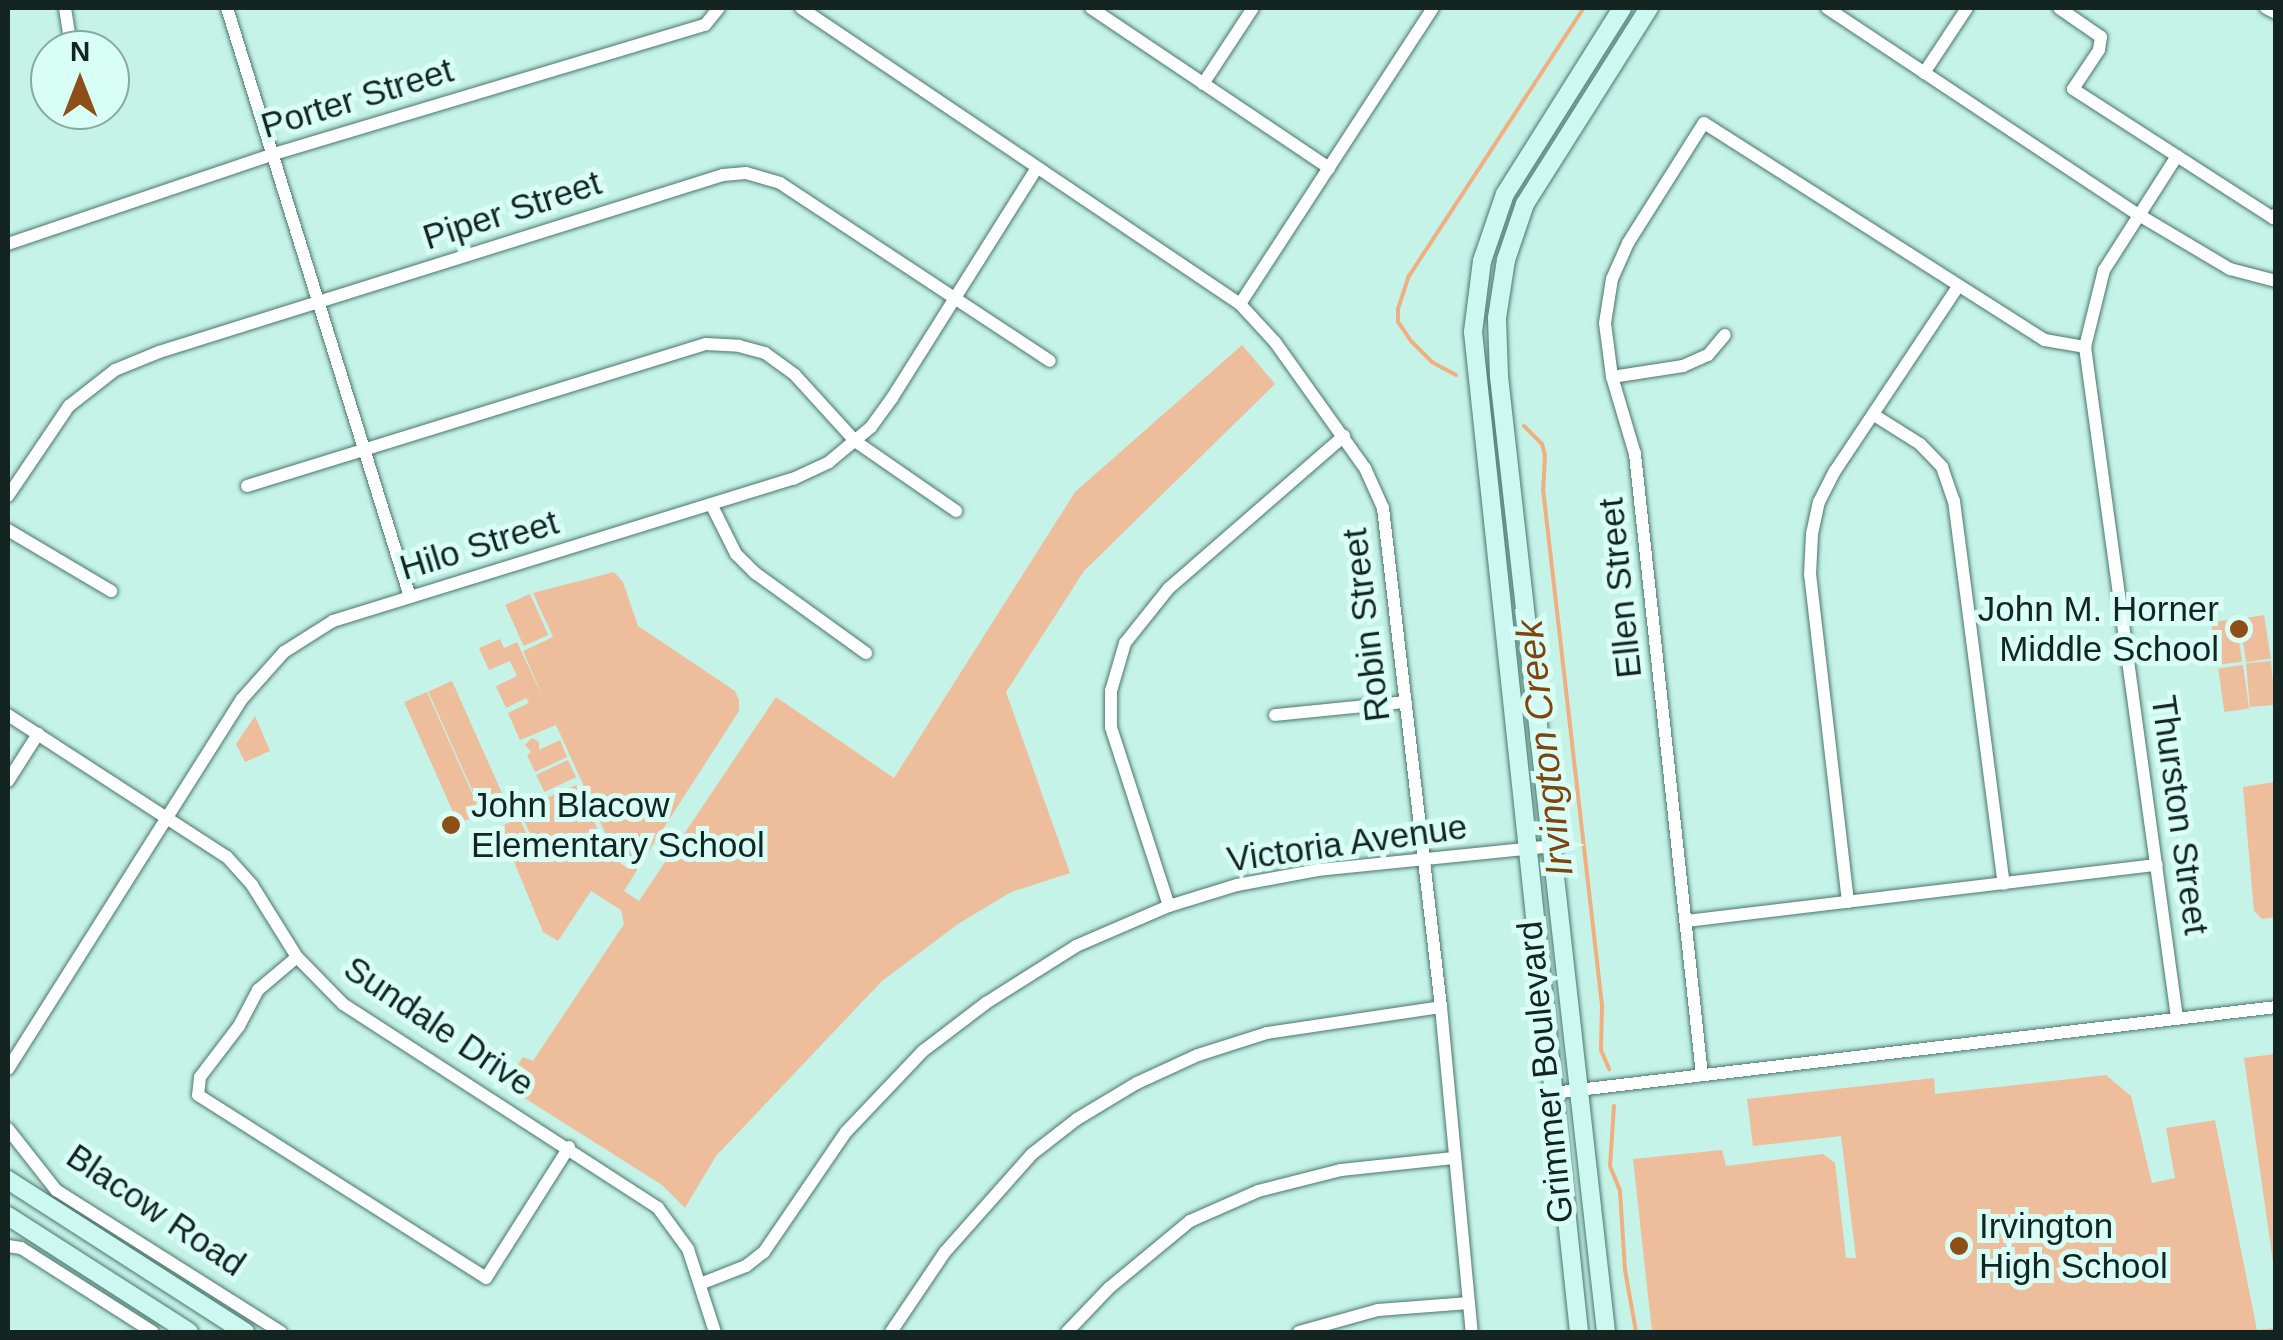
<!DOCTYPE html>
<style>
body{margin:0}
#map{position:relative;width:2283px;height:1340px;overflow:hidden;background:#c5f3e8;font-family:Arial,sans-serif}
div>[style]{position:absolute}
.green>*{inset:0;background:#edbd9c;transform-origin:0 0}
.stream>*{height:4px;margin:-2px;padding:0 2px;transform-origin:2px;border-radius:2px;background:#f0af81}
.roads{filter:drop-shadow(0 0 2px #4b766d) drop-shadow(0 0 2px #4b766d)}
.minor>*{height:12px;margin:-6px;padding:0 6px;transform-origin:6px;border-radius:6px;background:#fff}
.secondary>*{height:18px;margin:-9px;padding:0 9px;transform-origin:9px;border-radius:9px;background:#cdf8f1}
.dots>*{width:28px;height:28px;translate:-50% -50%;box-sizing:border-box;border:5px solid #d9fef5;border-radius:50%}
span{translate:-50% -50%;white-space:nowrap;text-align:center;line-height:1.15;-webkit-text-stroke:10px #d9fef5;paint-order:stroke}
.street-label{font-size:35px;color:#132421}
.poi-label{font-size:35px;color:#132421}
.right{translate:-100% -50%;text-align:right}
.left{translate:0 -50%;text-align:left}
.water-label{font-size:38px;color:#7f440f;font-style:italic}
.frame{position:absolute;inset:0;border:10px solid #132421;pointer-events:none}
.north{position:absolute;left:30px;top:30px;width:100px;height:100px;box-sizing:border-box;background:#d9fef5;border:2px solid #8aa7a0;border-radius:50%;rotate:0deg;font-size:28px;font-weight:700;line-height:40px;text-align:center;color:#132421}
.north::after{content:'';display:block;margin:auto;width:35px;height:45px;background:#8e4e17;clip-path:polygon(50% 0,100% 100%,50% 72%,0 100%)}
</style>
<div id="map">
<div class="green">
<i style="clip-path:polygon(1242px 345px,1275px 384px,1084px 571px,1006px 692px,1070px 873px,1011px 892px,958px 924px,882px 981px,716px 1156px,685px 1208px,662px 1185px,504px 1085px,523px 1057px,533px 1061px,624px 924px,621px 910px,591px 891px,558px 941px,543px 932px,510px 852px,533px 840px,519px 810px,576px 785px,611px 856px,627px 868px,639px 867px,624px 891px,639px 901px,776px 697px,894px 778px,1075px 492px)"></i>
<i style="clip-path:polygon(614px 572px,623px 582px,638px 626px,735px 691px,739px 700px,739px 711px,645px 857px,634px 863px,619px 859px,613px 850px,556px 725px,520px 740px,508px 713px,529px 703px,526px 698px,506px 708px,496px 686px,517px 676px,510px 661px,489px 670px,479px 648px,500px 639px,504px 648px,517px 642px,545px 702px,523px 651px,553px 637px,533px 593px)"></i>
<i style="left:530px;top:594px;width:45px;height:27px;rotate:66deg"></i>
<i style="left:2264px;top:615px;width:44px;height:25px;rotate:81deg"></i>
<i style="left:2236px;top:619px;width:43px;height:25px;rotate:82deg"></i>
<i style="left:2271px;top:661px;width:44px;height:25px;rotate:85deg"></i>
<i style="left:2243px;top:665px;width:44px;height:25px;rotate:82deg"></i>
<i style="left:452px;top:681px;width:133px;height:26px;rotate:66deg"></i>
<i style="left:427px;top:692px;width:133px;height:25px;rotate:66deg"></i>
<i style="clip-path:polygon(255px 716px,270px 751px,245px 762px,236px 744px)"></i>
<i style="clip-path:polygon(532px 738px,539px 742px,539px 750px,560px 740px,567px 757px,535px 772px,527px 755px,531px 752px,525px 745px)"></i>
<i style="left:568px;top:760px;width:19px;height:35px;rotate:65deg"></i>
<i style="clip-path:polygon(2275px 782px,2275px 917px,2262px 919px,2254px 911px,2243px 787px)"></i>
<i style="left:519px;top:818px;width:23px;height:51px;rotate:65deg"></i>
<i style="clip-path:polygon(2275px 1054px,2276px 1054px,2275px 1276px,2244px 1058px)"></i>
<i style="clip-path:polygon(2106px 1075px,2131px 1096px,2152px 1183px,2175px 1178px,2166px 1128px,2215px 1120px,2257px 1330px,2274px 1328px,2275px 1332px,1652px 1332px,1633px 1159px,1722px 1150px,1726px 1166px,1823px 1154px,1835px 1163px,1846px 1258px,1856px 1258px,1841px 1136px,1753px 1146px,1747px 1099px,1934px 1078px,1935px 1094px)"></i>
</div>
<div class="stream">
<i style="left:1456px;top:375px;width:27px;rotate:-152deg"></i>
<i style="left:1432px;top:362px;width:30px;rotate:-135deg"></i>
<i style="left:1411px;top:341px;width:23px;rotate:-124deg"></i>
<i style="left:1398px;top:322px;width:13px;rotate:-90deg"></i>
<i style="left:1398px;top:309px;width:35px;rotate:-72deg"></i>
<i style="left:1409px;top:276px;width:320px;rotate:-56.9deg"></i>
<i style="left:1524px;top:426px;width:25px;rotate:45deg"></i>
<i style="left:1542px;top:444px;width:11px;rotate:75deg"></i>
<i style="left:1545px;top:455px;width:34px;rotate:93deg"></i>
<i style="left:1543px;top:489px;width:519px;rotate:83.48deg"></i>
<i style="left:1602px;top:1005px;width:45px;rotate:91.3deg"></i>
<i style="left:1601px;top:1050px;width:21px;rotate:67deg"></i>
<i style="left:1614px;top:1106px;width:60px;rotate:93.8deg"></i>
<i style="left:1610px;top:1166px;width:27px;rotate:68deg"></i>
<i style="left:1620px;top:1191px;width:79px;rotate:86.4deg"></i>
<i style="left:1625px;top:1270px;width:63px;rotate:79.9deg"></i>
</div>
<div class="roads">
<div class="minor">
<i style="left:65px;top:8px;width:38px;rotate:81deg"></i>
<i style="left:227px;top:8px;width:617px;rotate:72.74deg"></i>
<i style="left:801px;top:8px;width:529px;rotate:33.99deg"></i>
<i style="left:1240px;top:304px;width:52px;rotate:47.4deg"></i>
<i style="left:1275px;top:342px;width:155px;rotate:54.5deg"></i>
<i style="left:1365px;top:468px;width:44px;rotate:65.8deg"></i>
<i style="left:1383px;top:508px;width:502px;rotate:83.37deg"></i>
<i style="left:1441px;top:1007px;width:326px;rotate:84.6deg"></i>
<i style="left:1091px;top:8px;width:287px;rotate:33.9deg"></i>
<i style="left:1827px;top:8px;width:374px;rotate:33.6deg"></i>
<i style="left:2139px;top:215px;width:106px;rotate:30.7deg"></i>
<i style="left:2230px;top:269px;width:48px;rotate:14.6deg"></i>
<i style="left:2059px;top:8px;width:51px;rotate:34.6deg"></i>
<i style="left:2101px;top:37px;width:13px;rotate:99deg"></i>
<i style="left:2099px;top:50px;width:47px;rotate:123.7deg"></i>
<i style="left:2073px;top:89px;width:238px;rotate:32.8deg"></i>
<i style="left:2273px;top:218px;width:5px;rotate:-53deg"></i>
<i style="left:2266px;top:8px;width:11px;rotate:27deg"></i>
<i style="left:1924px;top:73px;width:78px;rotate:-56.5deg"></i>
<i style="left:1203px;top:84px;width:91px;rotate:-56.7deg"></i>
<i style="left:2177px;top:156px;width:135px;rotate:122.6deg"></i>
<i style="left:2104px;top:270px;width:79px;rotate:103.9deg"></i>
<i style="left:2085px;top:347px;width:677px;rotate:82.19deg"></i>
<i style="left:8px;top:244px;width:281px;rotate:-18.7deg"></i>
<i style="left:274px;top:154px;width:450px;rotate:-16.7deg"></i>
<i style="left:705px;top:25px;width:22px;rotate:-51deg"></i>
<i style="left:1240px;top:304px;width:353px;rotate:-56.9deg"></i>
<i style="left:1612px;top:377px;width:72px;rotate:-8.8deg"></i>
<i style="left:1683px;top:366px;width:27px;rotate:-24deg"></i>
<i style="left:1708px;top:355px;width:26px;rotate:-50deg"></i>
<i style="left:1874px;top:415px;width:54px;rotate:32.2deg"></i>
<i style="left:1920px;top:444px;width:32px;rotate:46deg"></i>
<i style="left:1942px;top:467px;width:36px;rotate:71deg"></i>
<i style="left:1954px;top:501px;width:386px;rotate:82.6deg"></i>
<i style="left:247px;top:486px;width:480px;rotate:-17.2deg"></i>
<i style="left:706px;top:344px;width:33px;rotate:3deg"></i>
<i style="left:739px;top:346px;width:27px;rotate:15deg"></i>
<i style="left:765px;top:353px;width:37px;rotate:36deg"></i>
<i style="left:795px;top:375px;width:89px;rotate:47.7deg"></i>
<i style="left:855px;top:441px;width:123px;rotate:34.7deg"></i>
<i style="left:8px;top:496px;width:109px;rotate:-55.9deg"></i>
<i style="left:69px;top:406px;width:58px;rotate:-38deg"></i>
<i style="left:115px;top:370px;width:48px;rotate:-22.2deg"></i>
<i style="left:159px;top:352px;width:591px;rotate:-17.42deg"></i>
<i style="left:723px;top:175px;width:23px;rotate:-5deg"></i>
<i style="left:746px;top:173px;width:35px;rotate:16deg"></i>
<i style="left:780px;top:183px;width:323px;rotate:33.4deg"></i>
<i style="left:711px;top:504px;width:56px;rotate:63.4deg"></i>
<i style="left:736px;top:554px;width:27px;rotate:45deg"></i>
<i style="left:755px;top:573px;width:137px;rotate:35.8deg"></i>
<i style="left:8px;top:530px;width:120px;rotate:30.6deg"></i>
<i style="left:8px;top:715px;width:261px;rotate:33deg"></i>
<i style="left:227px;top:857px;width:38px;rotate:48deg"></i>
<i style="left:252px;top:885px;width:85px;rotate:58deg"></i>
<i style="left:297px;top:957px;width:66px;rotate:45.6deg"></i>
<i style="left:343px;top:1004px;width:375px;rotate:32.9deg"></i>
<i style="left:658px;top:1208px;width:51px;rotate:53.8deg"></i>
<i style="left:688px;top:1249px;width:87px;rotate:72deg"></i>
<i style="left:1275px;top:715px;width:131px;rotate:-5.7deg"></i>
<i style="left:8px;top:781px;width:56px;rotate:-57.4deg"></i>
<i style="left:1848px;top:902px;width:329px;rotate:-96.6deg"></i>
<i style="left:1810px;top:575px;width:41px;rotate:-87.2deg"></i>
<i style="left:1812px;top:534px;width:33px;rotate:-78deg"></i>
<i style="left:1819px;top:502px;width:35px;rotate:-63deg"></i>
<i style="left:1835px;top:471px;width:220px;rotate:-56.3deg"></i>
<i style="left:1169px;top:906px;width:188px;rotate:-108deg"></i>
<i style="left:1111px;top:727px;width:36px;rotate:-90deg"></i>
<i style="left:1111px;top:691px;width:50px;rotate:-73.7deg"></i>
<i style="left:1125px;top:643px;width:70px;rotate:-51.3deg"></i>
<i style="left:1169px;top:588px;width:232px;rotate:-41deg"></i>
<i style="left:1686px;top:921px;width:474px;rotate:-6.8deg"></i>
<i style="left:297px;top:957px;width:51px;rotate:139.8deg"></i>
<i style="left:258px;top:990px;width:41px;rotate:117.8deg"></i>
<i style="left:239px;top:1026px;width:64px;rotate:127.4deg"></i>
<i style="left:200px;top:1077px;width:18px;rotate:96deg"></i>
<i style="left:198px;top:1095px;width:341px;rotate:32.4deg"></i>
<i style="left:486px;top:1278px;width:155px;rotate:-57.6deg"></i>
<i style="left:8px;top:1069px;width:438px;rotate:-57.7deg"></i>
<i style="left:242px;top:699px;width:63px;rotate:-48.2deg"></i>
<i style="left:284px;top:652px;width:58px;rotate:-32.3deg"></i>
<i style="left:333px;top:621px;width:481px;rotate:-17.2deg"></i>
<i style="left:793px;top:479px;width:40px;rotate:-25deg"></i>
<i style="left:829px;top:462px;width:55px;rotate:-39.8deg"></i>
<i style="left:871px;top:427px;width:36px;rotate:-54deg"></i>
<i style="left:892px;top:398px;width:272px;rotate:-57.8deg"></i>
<i style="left:1702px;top:1075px;width:625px;rotate:-96.16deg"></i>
<i style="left:1635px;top:454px;width:80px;rotate:-106.6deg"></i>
<i style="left:1612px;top:377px;width:54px;rotate:-97.4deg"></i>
<i style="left:1605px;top:323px;width:45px;rotate:-81deg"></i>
<i style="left:1612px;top:279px;width:39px;rotate:-66deg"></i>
<i style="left:1628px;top:243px;width:142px;rotate:-57.7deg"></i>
<i style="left:1704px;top:123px;width:404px;rotate:32.5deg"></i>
<i style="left:2045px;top:340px;width:41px;rotate:9.9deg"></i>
<i style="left:1553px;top:1093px;width:728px;rotate:-6.78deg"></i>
<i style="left:8px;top:1129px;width:78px;rotate:51.8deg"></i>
<i style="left:56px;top:1190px;width:266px;rotate:32.3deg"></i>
<i style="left:8px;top:1246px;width:13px;rotate:9deg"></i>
<i style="left:21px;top:1248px;width:156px;rotate:32.5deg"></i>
<i style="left:700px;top:1284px;width:49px;rotate:-21.4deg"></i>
<i style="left:746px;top:1266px;width:23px;rotate:-38deg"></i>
<i style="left:764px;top:1252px;width:145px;rotate:-55.7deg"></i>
<i style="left:846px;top:1132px;width:112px;rotate:-46.5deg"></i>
<i style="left:923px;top:1051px;width:79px;rotate:-37.3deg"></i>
<i style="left:986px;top:1003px;width:107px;rotate:-32.3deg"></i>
<i style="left:1076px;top:946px;width:101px;rotate:-23.3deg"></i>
<i style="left:1169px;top:906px;width:71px;rotate:-17.2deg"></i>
<i style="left:1237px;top:885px;width:82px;rotate:-10.5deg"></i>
<i style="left:1318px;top:870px;width:236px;rotate:-5.8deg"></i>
<i style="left:891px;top:1332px;width:97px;rotate:-56deg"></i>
<i style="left:945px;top:1252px;width:131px;rotate:-48.4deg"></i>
<i style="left:1032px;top:1154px;width:57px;rotate:-37.9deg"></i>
<i style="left:1077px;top:1119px;width:70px;rotate:-31deg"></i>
<i style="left:1137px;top:1083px;width:67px;rotate:-24.7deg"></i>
<i style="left:1198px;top:1055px;width:72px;rotate:-17.7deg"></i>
<i style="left:1267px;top:1033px;width:176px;rotate:-8.5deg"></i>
<i style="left:1067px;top:1332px;width:61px;rotate:-46.3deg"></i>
<i style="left:1109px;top:1288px;width:105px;rotate:-39.6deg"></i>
<i style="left:1190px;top:1221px;width:74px;rotate:-23.8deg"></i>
<i style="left:1258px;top:1191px;width:86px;rotate:-14.2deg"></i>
<i style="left:1341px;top:1170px;width:113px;rotate:-6.1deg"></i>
<i style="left:1299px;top:1332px;width:82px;rotate:-15.6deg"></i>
<i style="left:1378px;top:1310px;width:91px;rotate:-4.4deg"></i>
</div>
<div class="secondary">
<i style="left:8px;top:1180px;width:282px;rotate:32.7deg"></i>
<i style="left:8px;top:1216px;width:215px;rotate:32.7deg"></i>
<i style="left:1579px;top:1332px;width:1006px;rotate:-96.05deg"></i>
<i style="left:1473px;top:332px;width:72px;rotate:-82.8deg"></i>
<i style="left:1482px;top:261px;width:71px;rotate:-71.1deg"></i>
<i style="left:1505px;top:194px;width:220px;rotate:-57.8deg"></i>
<i style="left:1606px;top:1332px;width:962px;rotate:-96.39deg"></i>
<i style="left:1499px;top:376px;width:58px;rotate:-92deg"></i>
<i style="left:1497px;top:318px;width:59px;rotate:-81.2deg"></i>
<i style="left:1506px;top:260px;width:59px;rotate:-71.3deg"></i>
<i style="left:1525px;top:204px;width:232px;rotate:-57.7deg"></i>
</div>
</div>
<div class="dots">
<i style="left:2239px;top:629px;background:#8e4e17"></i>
<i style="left:451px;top:825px;background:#8e4e17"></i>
<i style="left:1959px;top:1246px;background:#8e4e17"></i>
</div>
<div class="street-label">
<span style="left:357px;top:98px;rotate:-17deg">Porter Street</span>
<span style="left:512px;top:210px;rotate:-18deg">Piper Street</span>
<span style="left:479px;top:545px;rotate:-17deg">Hilo Street</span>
<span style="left:1620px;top:588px;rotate:-96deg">Ellen Street</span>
<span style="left:1366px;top:625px;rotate:-97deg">Robin Street</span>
<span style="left:2180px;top:815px;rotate:82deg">Thurston Street</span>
<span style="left:1347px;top:843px;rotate:-8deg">Victoria Avenue</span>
<span style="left:439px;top:1026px;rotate:34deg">Sundale Drive</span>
<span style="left:1545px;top:1072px;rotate:-96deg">Grimmer Boulevard</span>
<span style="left:156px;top:1210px;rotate:34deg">Blacow Road</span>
</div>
<div class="poi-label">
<span class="right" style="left:2219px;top:629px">John M. Horner<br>Middle School</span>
<span class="left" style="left:471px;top:825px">John Blacow<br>Elementary School</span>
<span class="left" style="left:1979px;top:1246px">Irvington<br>High School</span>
</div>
<div class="water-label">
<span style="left:1545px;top:748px;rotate:-97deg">Irvington Creek</span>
</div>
<div class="frame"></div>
<div class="north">N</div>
</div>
